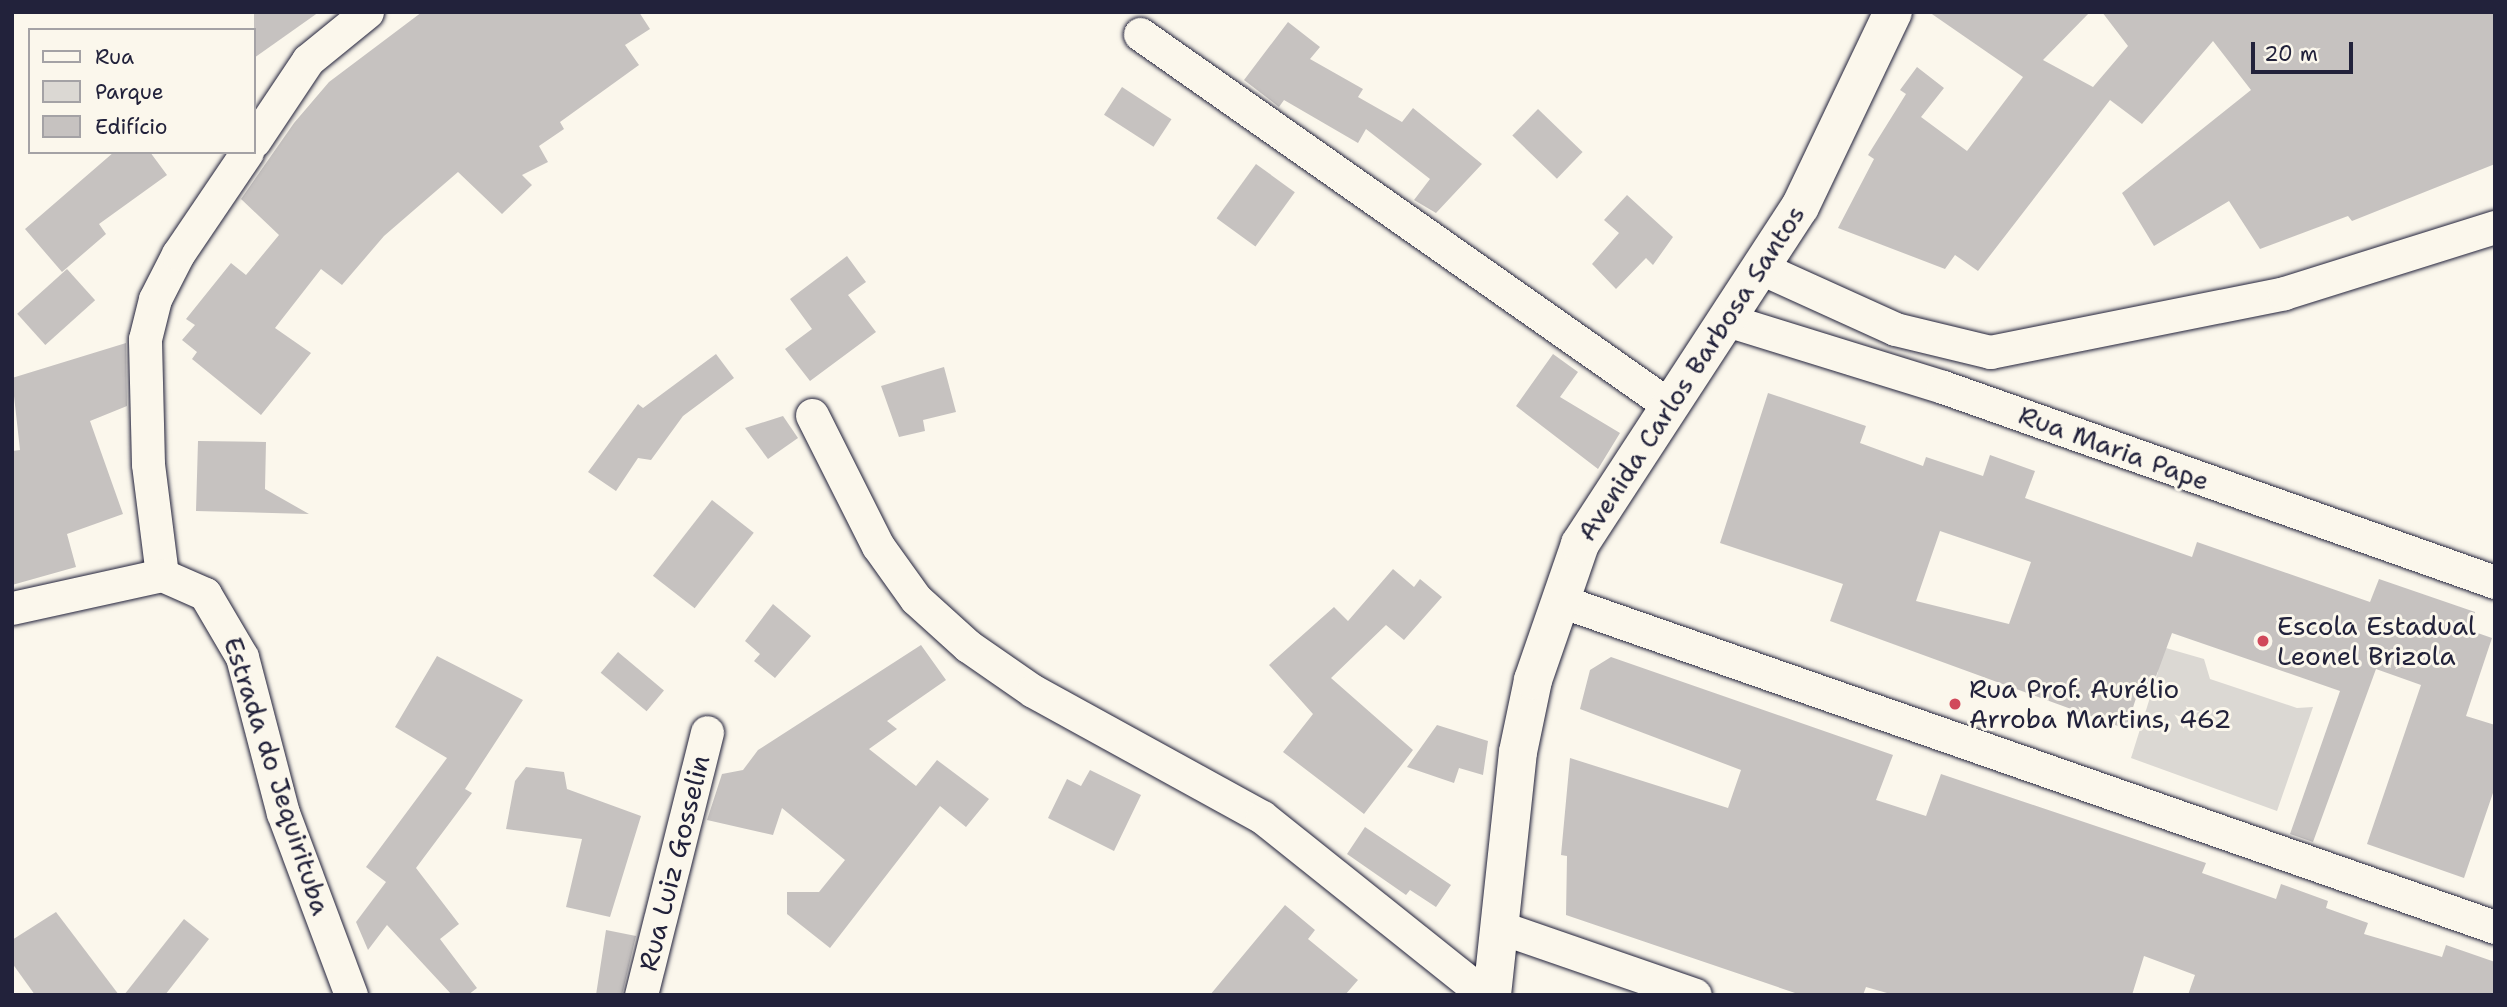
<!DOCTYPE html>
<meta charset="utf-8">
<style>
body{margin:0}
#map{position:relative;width:2507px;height:1007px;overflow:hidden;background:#fbf7ec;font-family:"Shantell Sans",sans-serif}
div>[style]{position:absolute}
.green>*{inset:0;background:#dbd8d3}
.building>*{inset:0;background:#c6c2c0;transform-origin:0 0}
.roads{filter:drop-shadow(0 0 2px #22223b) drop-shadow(0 0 2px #22223b)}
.minor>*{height:33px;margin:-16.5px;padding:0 16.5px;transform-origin:16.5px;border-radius:16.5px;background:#fbf7ec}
.major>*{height:38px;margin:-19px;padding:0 19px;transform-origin:19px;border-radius:19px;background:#fbf7ec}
.dots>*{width:19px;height:19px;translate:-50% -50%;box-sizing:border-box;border:4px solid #fbf7ec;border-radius:50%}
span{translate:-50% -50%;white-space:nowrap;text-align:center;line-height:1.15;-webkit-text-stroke:6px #fbf7ec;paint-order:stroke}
.street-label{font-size:26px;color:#22223b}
.poi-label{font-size:26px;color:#22223b}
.left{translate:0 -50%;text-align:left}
.frame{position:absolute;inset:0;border:14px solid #22223b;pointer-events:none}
.legend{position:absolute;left:28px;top:28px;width:228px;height:126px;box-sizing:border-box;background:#fbf7ec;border:2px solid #a4a2a5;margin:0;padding:9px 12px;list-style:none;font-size:21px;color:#22223b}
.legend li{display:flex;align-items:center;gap:14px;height:35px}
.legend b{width:35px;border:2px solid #a4a2a5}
.scale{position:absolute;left:2251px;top:42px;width:102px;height:32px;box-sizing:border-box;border:4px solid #22223b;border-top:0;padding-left:9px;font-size:21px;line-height:24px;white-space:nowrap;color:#22223b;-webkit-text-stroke:5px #fbf7ec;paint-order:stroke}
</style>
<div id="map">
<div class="green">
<i style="clip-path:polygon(2159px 646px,2204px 659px,2210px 679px,2297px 708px,2313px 707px,2277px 811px,2131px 758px,2158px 672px)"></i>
</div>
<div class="building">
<i style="clip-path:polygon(254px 12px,319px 12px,254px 58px)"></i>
<i style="clip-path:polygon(422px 12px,639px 12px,650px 29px,625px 45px,639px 65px,560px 122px,564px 129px,539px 146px,548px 162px,522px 175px,532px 185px,502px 214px,458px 172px,384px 236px,342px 285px,321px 269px,275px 328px,311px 353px,261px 415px,192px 359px,197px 352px,182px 340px,195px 325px,186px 319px,231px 263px,246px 275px,279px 235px,241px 199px,294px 123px,329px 82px)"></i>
<i style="clip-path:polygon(1929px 12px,2090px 12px,2043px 60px,2093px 87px,2128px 46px,2102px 12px,2495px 12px,2495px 164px,2352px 221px,2348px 216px,2260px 249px,2229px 201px,2154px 246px,2122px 193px,2251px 90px,2213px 41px,2142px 124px,2110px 100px,1978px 271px,1955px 255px,1945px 269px,1838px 228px,1874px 159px,1868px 155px,1906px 94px,1900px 90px,1917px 67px,1944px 88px,1921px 117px,1967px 151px,2023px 77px)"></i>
<i style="clip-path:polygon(1288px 22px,1320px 47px,1310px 59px,1363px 89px,1358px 97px,1402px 122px,1413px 108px,1482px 164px,1436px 213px,1414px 200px,1430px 179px,1366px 129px,1358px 143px,1284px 100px,1279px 107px,1244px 80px)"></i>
<i style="left:1122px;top:87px;width:59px;height:33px;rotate:33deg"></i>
<i style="left:1538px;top:109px;width:62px;height:37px;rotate:44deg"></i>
<i style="clip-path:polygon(114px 152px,150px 152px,167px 175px,99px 224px,106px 234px,62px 272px,25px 229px)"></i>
<i style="left:1256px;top:164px;width:48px;height:67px;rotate:36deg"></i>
<i style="clip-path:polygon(1627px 195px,1673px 237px,1653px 265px,1646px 258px,1616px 289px,1592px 264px,1619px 233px,1604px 220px)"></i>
<i style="clip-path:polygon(847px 256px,866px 282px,848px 295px,876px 332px,810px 381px,785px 349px,812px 329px,790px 299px)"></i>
<i style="left:67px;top:269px;width:42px;height:67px;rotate:48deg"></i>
<i style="clip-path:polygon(126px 343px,127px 406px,90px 421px,123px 514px,67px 534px,76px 567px,12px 585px,12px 451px,20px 450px,12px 378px)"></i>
<i style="clip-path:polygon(716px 354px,734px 378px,683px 416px,651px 460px,638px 458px,616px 491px,588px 472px,638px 404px,643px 408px)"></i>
<i style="clip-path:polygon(1553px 354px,1578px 372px,1560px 397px,1620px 433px,1598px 469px,1516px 406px)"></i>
<i style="clip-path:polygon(944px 367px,956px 412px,923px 420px,925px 431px,899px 437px,881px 386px)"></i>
<i style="clip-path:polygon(evenodd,1768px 393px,1866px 426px,1860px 443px,1923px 466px,1926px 457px,1983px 476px,1990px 455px,2035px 471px,2025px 498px,2192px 557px,2197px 542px,2370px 602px,2379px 579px,2475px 612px,2469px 630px,2492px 638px,2466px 716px,2495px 725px,2495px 787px,2464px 878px,2367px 844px,2421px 685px,2376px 669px,2313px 842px,2290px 834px,2340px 691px,2172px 633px,2150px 693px,2139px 689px,2126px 729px,1830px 621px,1843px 584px,1720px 543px,1768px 393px,1940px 531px,2031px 562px,2009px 624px,1916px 601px,1940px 531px)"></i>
<i style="clip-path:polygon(783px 416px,798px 438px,768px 459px,745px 428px)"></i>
<i style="clip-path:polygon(198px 441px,266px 442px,265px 489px,309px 514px,196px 511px)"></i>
<i style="left:712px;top:500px;width:53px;height:96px;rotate:38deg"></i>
<i style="clip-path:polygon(1393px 569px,1414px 587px,1420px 579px,1442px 597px,1404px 640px,1386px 625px,1331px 678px,1413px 750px,1364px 814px,1283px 752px,1313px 714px,1269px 665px,1334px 607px,1348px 621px)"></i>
<i style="clip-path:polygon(773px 604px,811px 636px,775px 678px,754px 661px,760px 654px,745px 641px)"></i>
<i style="clip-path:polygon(921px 645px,946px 680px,887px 721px,897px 729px,869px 749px,916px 786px,937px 760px,989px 799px,966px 827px,940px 806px,830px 948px,787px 914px,787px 892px,819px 892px,845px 860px,782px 808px,773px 835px,707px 820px,722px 774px,743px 770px,758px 750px)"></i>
<i style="left:618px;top:652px;width:60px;height:27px;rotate:40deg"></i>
<i style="clip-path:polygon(437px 656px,523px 700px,465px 789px,472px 793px,416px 868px,459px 924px,440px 939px,477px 988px,468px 995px,452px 995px,387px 925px,368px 950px,356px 922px,386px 882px,366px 867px,447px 758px,395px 727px)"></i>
<i style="clip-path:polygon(1611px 657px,1893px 755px,1876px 800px,1926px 816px,1941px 774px,2206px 863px,2202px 873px,2276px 899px,2281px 884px,2328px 901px,2326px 908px,2368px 923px,2364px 934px,2442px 957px,2446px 945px,2495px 962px,2495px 995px,2188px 995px,2195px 975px,2144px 956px,2132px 995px,1894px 995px,1866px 987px,1863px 995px,1801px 995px,1566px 915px,1567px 856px,1561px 855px,1570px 758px,1728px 808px,1741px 770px,1580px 709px,1590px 670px)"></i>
<i style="clip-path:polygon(1437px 725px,1488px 741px,1483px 775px,1459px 768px,1454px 783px,1407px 767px)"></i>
<i style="clip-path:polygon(526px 767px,564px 772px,567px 789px,641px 816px,610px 917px,566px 907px,582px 839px,506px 829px,515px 781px)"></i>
<i style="clip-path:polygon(1090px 770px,1141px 795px,1114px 851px,1048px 818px,1067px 779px,1081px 786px)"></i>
<i style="clip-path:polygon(1365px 827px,1451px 885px,1436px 907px,1410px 890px,1406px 895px,1347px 854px)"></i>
<i style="clip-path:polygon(1285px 905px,1315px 930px,1308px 939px,1358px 980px,1345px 995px,1210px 995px)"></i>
<i style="clip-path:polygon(56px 912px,119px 995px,35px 995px,12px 963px,12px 940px)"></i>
<i style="clip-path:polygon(184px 919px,209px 939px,165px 995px,124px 995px)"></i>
<i style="clip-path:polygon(606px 930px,636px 936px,622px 995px,596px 995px)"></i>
</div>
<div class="roads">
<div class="minor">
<i style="left:1140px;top:34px;width:648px;rotate:35.06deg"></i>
<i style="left:254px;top:141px;width:97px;rotate:-56.3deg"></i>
<i style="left:308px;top:60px;width:76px;rotate:-39.1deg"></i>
<i style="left:1763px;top:269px;width:145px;rotate:24.4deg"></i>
<i style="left:1895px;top:329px;width:98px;rotate:13.6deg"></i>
<i style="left:1990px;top:352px;width:300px;rotate:-11.3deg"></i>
<i style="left:2284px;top:293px;width:221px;rotate:-17.4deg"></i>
<i style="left:1730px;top:321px;width:223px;rotate:17.2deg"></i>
<i style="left:1943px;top:387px;width:585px;rotate:19.46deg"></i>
<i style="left:812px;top:415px;width:147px;rotate:63.3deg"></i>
<i style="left:878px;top:546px;width:65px;rotate:54.4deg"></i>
<i style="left:916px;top:599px;width:70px;rotate:42.1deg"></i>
<i style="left:968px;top:646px;width:79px;rotate:34.7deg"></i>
<i style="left:1033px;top:691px;width:261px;rotate:28.8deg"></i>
<i style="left:1262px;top:817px;width:285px;rotate:38.6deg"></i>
<i style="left:162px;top:575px;width:112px;rotate:-97.2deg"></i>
<i style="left:148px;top:464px;width:125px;rotate:-91.4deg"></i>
<i style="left:145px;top:339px;width:41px;rotate:-76deg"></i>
<i style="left:155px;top:299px;width:51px;rotate:-62.9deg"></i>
<i style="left:178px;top:254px;width:123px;rotate:-55.9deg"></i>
<i style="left:1558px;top:600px;width:992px;rotate:19.24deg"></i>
<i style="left:12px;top:608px;width:154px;rotate:-12.4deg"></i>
<i style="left:162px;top:575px;width:47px;rotate:23.8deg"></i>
<i style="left:205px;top:594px;width:73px;rotate:59.6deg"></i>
<i style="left:242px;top:657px;width:161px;rotate:75.3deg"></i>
<i style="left:283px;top:813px;width:194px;rotate:69.5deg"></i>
<i style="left:1502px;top:928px;width:204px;rotate:19.1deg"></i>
<i style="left:641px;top:995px;width:271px;rotate:-75.9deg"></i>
</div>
<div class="major">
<i style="left:1492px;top:995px;width:244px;rotate:-83.9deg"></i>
<i style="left:1518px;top:752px;width:74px;rotate:-78.2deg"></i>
<i style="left:1533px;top:680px;width:144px;rotate:-70.9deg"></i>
<i style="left:1580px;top:544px;width:402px;rotate:-56.9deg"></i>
<i style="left:1800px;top:207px;width:216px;rotate:-64.5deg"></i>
</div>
</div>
<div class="dots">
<i style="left:2263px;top:641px;background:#d1495b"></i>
<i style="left:1955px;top:704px;background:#d1495b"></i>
</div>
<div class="street-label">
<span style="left:1691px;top:373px;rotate:-57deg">Avenida Carlos Barbosa Santos</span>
<span style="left:2114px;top:448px;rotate:20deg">Rua Maria Pape</span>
<span style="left:277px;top:776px;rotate:72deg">Estrada do Jequirituba</span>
<span style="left:674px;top:863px;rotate:-76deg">Rua Luiz Gosselin</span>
</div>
<div class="poi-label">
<span class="left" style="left:2277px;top:641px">Escola Estadual<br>Leonel Brizola</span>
<span class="left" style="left:1969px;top:704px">Rua Prof. Aurélio<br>Arroba Martins, 462</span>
</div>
<div class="frame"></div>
<ul class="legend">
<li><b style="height:9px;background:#fbf7ec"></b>Rua</li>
<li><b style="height:19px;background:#dbd8d3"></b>Parque</li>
<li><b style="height:19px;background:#c6c2c0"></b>Edifício</li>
</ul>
<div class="scale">20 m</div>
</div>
